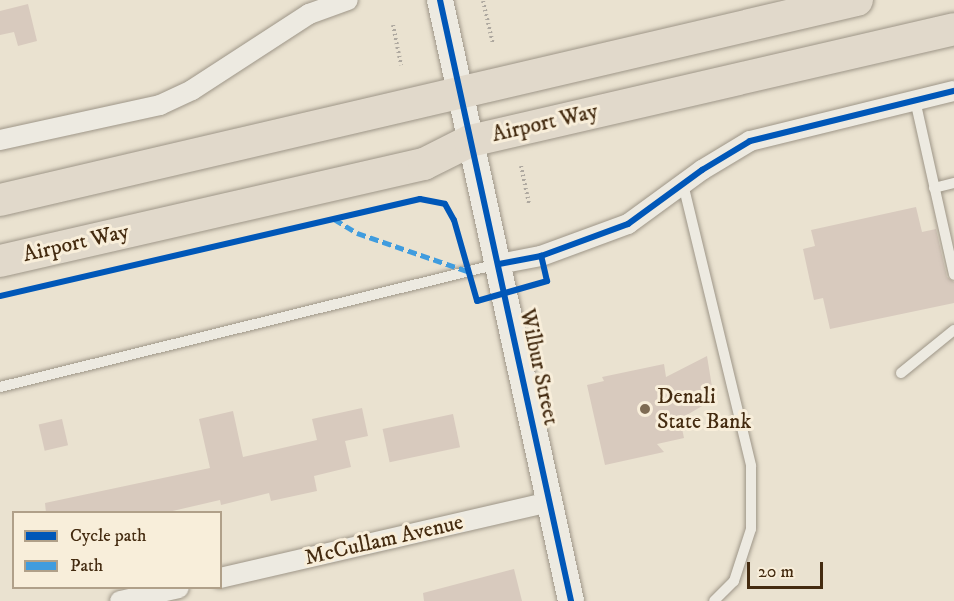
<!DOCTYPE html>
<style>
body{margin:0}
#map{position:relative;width:954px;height:601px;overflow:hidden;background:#eae2d0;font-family:"IM FELL DW Pica",serif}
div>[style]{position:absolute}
.building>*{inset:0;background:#d8cabe;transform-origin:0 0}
.path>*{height:4px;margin-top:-2px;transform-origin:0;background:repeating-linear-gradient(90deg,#aea89f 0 1.5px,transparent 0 4.5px)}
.roads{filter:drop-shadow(0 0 2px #9e9688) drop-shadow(0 0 2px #9e9688)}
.service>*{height:10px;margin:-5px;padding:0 5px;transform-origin:5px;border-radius:5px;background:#edeae1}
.minor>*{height:20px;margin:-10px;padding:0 10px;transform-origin:10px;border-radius:10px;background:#edeae1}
.tertiary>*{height:26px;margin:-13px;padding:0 13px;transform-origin:13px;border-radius:13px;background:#edeae1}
.primary>*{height:32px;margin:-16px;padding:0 16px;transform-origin:16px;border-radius:16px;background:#e1d9cb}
.quiet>*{height:4.5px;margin-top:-2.25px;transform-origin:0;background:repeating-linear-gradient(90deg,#409cde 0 9px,transparent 0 13.5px)}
.cycleway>*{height:6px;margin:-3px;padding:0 3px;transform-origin:3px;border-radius:3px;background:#0057b8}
.dots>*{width:16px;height:16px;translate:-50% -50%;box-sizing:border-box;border:3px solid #f8eeda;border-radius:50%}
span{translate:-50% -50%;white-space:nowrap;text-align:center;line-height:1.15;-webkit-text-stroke:6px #f8eeda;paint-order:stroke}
.street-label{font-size:22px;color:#442b10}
.poi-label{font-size:22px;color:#442b10}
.left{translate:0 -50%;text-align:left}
.legend{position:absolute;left:12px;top:511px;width:210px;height:78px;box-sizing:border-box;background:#f8eeda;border:2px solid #b0a089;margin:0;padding:8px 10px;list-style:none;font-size:18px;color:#442b10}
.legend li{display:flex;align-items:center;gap:12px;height:30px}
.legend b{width:30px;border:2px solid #b0a089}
.scale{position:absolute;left:747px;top:562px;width:76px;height:27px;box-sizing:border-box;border:3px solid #442b10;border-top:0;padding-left:8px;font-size:18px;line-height:21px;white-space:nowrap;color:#442b10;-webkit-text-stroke:4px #f8eeda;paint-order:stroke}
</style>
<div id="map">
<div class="building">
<i style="clip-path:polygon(28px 4px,37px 41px,18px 46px,14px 32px,0 35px,0 11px)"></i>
<i style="clip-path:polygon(916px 207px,922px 232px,936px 229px,947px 277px,954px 282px,954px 303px,830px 329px,823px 298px,814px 300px,803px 249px,815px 246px,811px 230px)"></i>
<i style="clip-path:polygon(707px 356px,714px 399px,680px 419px,684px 438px,657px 444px,664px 452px,605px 465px,587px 385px,604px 381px,602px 377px,664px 364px,666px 377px)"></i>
<i style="clip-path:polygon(362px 408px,368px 436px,345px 441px,351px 467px,314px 476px,317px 491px,271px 501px,269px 493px,221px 505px,220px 500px,164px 513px,46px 513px,45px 503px,210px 468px,199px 419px,233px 411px,243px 457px,317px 440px,312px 419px)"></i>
<i style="left:453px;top:414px;width:34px;height:72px;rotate:78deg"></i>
<i style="left:62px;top:419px;width:27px;height:24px;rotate:77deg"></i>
<i style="clip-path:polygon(514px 569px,522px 601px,424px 601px,423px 593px)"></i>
</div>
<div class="path">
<i style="left:483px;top:1px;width:44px;rotate:76.9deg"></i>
<i style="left:393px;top:25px;width:41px;rotate:78.7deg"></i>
<i style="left:521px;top:166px;width:40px;rotate:78deg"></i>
</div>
<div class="roads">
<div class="service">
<i style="left:915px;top:100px;width:179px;rotate:77.4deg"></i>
<i style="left:683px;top:184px;width:290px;rotate:76.4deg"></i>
<i style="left:751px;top:466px;width:63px;rotate:90deg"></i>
<i style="left:751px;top:529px;width:55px;rotate:108.1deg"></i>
<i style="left:734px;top:581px;width:28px;rotate:135deg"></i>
<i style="left:934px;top:188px;width:21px;rotate:-14deg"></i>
<i style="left:901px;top:373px;width:68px;rotate:-39.1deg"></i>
<i style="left:0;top:387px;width:513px;rotate:-13.87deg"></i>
</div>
<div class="minor">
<i style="left:0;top:140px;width:164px;rotate:-12.3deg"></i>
<i style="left:160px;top:105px;width:35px;rotate:-25deg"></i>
<i style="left:192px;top:90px;width:140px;rotate:-33deg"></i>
<i style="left:309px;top:14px;width:41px;rotate:-19.7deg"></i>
<i style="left:499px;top:264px;width:43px;rotate:-10.8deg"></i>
<i style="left:541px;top:256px;width:93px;rotate:-20.2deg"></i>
<i style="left:628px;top:224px;width:92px;rotate:-36.1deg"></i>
<i style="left:702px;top:170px;width:56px;rotate:-31.1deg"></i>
<i style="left:750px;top:141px;width:210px;rotate:-13.8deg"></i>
<i style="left:220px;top:578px;width:337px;rotate:-13deg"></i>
<i style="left:120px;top:601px;width:60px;rotate:-12.4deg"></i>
</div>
<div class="tertiary">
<i style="left:440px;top:0;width:615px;rotate:77.7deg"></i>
</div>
<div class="primary">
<i style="left:0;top:200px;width:880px;rotate:-13.14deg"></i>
<i style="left:0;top:261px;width:435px;rotate:-12.9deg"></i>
<i style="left:424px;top:164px;width:51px;rotate:-26.6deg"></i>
<i style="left:470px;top:141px;width:497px;rotate:-13deg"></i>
</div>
</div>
<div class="quiet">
<i style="left:334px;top:219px;width:27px;rotate:31deg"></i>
<i style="left:357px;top:233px;width:120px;rotate:19deg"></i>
</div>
<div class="cycleway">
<i style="left:440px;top:0;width:615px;rotate:77.7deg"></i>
<i style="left:499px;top:264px;width:43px;rotate:-10.8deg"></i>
<i style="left:541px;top:256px;width:93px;rotate:-20.2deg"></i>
<i style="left:628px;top:224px;width:92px;rotate:-36.1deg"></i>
<i style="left:702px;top:170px;width:56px;rotate:-31.1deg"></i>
<i style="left:750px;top:141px;width:210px;rotate:-13.8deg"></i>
<i style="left:0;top:296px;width:431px;rotate:-13deg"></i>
<i style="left:420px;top:199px;width:25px;rotate:11deg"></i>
<i style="left:445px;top:204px;width:18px;rotate:61deg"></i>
<i style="left:454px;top:220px;width:84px;rotate:74.1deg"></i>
<i style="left:477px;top:301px;width:73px;rotate:-15.9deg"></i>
<i style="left:547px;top:281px;width:26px;rotate:-103deg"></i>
</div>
<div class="dots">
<i style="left:645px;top:409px;background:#7e6b53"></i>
</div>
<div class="street-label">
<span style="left:545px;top:123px;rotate:-13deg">Airport Way</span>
<span style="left:76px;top:243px;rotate:-13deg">Airport Way</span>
<span style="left:539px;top:367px;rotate:78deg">Wilbur Street</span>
<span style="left:384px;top:540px;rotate:-13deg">McCullam Avenue</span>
</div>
<div class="poi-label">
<span class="left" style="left:657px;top:409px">Denali<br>State Bank</span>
</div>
<ul class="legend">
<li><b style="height:8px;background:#0057b8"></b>Cycle path</li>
<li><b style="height:8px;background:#409cde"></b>Path</li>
</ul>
<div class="scale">20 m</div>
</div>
